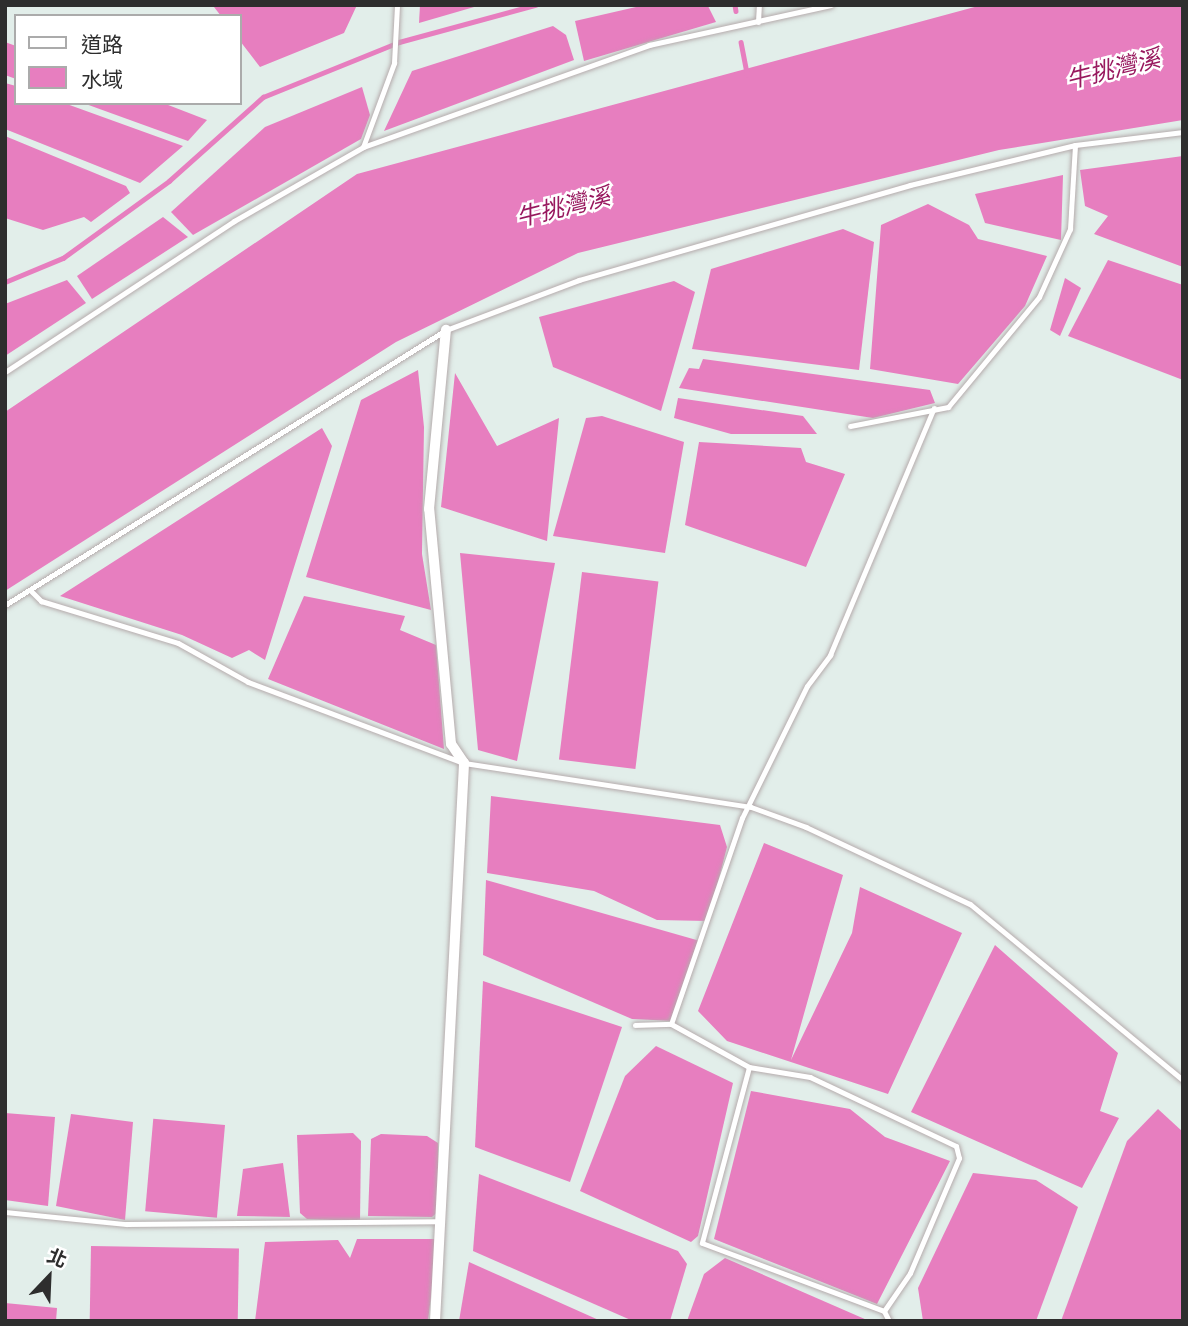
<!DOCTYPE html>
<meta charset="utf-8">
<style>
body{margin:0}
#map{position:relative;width:1188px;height:1326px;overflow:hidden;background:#e2eeea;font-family:"PT Sans","Noto Sans TC",sans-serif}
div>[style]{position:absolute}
.water>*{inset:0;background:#e77ebf;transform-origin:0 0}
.stream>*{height:4.5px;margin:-2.25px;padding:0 2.25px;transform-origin:2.25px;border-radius:2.25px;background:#e77ebf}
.roads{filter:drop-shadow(0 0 2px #b5abac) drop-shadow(0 0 2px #b5abac)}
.lane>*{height:5px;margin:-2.5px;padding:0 2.5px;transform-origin:2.5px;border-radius:2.5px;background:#fff}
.street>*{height:10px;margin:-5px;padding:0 5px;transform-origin:5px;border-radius:5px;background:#fff}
span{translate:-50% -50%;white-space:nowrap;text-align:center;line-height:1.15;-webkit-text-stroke:5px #fff;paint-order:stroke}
.water-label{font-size:24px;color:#98185e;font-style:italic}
.frame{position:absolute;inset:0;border:7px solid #2e2e2e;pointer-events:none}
.legend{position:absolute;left:14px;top:14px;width:228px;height:91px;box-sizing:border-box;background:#fff;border:2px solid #ababab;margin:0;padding:9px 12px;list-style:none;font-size:21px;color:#2e2e2e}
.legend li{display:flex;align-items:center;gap:14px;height:35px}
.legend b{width:35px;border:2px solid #ababab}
.north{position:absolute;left:14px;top:1242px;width:70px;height:70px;-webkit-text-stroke:5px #fff;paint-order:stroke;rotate:23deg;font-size:19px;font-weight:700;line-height:28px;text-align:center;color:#2e2e2e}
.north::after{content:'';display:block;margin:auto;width:24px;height:32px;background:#2e2e2e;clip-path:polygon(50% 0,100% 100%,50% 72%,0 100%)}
</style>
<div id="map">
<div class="water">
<i style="clip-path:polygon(357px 5px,344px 33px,260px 67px,240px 41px,240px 16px,221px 16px,214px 7px)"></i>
<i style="clip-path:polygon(420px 5px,481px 5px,419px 23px)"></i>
<i style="clip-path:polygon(982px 5px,1183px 5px,1183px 120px,999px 150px,578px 253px,396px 342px,5px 591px,5px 412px,357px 174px)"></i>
<i style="clip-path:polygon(708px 6px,716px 22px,584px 61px,575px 21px,636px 7px)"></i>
<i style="clip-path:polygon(553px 26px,566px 35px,574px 60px,384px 131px,412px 71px)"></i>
<i style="clip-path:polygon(5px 42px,16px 46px,16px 79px,5px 75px)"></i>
<i style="clip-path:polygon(5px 83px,16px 86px,16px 103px,64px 103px,183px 146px,140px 183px,5px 129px)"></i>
<i style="clip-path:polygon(362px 87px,370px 115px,361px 139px,193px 235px,171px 212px,265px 127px)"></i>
<i style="clip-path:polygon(83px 103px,163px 103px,207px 120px,188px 141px)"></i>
<i style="clip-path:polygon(5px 136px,126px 186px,130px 193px,91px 222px,84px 217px,43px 230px,5px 218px)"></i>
<i style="clip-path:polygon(1183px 156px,1183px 267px,1094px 234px,1108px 216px,1085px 206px,1080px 170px)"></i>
<i style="clip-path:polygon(1063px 175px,1061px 240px,985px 223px,975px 194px)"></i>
<i style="clip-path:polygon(928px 204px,969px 225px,978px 239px,1047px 256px,1025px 306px,958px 384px,870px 369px,881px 225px)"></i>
<i style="clip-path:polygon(163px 217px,188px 237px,92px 299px,77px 276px)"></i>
<i style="clip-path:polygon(843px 229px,874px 242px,859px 370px,692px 349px,711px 269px)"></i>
<i style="clip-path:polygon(1108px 260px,1183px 285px,1183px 380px,1068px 336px)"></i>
<i style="clip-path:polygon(1065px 278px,1081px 288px,1060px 336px,1050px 330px)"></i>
<i style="clip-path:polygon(67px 280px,86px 303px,5px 356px,5px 304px)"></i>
<i style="clip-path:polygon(674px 281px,695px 292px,661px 411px,553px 367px,539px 317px)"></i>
<i style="clip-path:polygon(703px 359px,930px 390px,935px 403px,873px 418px,679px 388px,689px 368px,699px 369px)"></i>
<i style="clip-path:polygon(418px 370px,424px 427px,422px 554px,431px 610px,306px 577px,361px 400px)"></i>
<i style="clip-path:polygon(455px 373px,497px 446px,559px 418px,547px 541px,441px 507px)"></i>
<i style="clip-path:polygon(678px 398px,803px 416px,817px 434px,731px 434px,674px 418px)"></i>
<i style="clip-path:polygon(602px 416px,684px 442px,665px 553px,553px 536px,586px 418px)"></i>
<i style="clip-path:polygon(322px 428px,332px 446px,265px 660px,249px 650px,232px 658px,182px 635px,60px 596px)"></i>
<i style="clip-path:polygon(699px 442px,801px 448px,806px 462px,845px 474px,806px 567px,685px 525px)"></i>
<i style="clip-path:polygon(460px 553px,555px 563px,517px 761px,478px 750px)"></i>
<i style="left:582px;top:572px;width:77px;height:189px;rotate:7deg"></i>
<i style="clip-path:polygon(304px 596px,405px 616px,400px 630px,436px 645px,444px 749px,268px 679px)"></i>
<i style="clip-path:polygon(491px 796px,720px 825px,727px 847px,708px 921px,657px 920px,594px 891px,487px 873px)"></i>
<i style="clip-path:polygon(764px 843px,843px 875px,791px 1060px,852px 933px,860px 887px,962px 933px,888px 1094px,727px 1041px,698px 1011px)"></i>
<i style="clip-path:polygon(486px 880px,700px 941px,674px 1021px,632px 1019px,483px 955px)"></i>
<i style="clip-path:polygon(995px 945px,1118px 1053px,1100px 1111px,1119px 1118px,1082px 1188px,911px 1112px)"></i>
<i style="clip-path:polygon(483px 981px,622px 1027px,570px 1182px,475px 1147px)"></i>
<i style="clip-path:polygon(656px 1046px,733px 1083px,698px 1236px,691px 1242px,580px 1191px,625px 1076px)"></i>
<i style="clip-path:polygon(751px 1091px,850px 1109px,885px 1137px,950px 1161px,877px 1304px,714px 1239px)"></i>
<i style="clip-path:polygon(1158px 1109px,1183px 1132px,1183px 1321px,1061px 1321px,1127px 1141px)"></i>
<i style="clip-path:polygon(5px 1113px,55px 1117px,48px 1206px,5px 1200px)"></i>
<i style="clip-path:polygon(71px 1114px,133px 1122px,125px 1220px,56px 1206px)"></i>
<i style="left:225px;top:1125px;width:93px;height:72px;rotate:95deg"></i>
<i style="clip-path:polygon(353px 1133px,361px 1141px,360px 1221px,307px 1219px,300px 1213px,297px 1135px)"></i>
<i style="clip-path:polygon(381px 1134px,427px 1136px,438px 1143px,438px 1212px,432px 1217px,368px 1216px,371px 1139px)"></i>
<i style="clip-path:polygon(283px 1163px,290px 1217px,237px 1216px,243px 1169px)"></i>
<i style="clip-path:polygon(973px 1173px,1036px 1180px,1078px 1207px,1036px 1321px,923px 1321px,918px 1288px)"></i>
<i style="clip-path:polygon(479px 1174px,678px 1251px,687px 1264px,670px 1321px,633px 1321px,473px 1251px)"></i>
<i style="clip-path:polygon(357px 1239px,438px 1239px,428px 1321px,255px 1321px,265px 1242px,338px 1240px,350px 1258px)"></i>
<i style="left:91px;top:1246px;width:148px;height:76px;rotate:1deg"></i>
<i style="clip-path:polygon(725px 1258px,867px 1320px,868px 1321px,687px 1321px,704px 1274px)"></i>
<i style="clip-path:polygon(469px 1262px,601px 1321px,459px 1321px)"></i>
<i style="clip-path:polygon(5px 1303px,57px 1308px,56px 1321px,5px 1321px)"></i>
</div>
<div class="stream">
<i style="left:735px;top:5px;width:6px;rotate:81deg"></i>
<i style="left:741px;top:42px;width:33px;rotate:79deg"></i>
<i style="left:5px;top:282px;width:63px;rotate:-22.5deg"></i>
<i style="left:63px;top:258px;width:131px;rotate:-36deg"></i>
<i style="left:169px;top:181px;width:126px;rotate:-41.8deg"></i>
<i style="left:263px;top:97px;width:147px;rotate:-22deg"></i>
<i style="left:399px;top:42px;width:141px;rotate:-15.2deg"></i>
</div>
<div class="roads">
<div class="lane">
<i style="left:758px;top:22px;width:17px;rotate:-87deg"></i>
<i style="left:363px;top:147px;width:90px;rotate:-69.7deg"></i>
<i style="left:394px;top:63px;width:58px;rotate:-87deg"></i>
<i style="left:5px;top:372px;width:274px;rotate:-33.4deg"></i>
<i style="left:234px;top:221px;width:149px;rotate:-29.8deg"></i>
<i style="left:363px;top:147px;width:304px;rotate:-19.6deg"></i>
<i style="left:649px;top:45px;width:186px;rotate:-12.4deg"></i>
<i style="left:850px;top:426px;width:100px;rotate:-11deg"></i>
<i style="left:948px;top:407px;width:143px;rotate:-50.4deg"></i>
<i style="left:1039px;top:297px;width:75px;rotate:-65.5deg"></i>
<i style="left:1070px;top:229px;width:84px;rotate:-86.6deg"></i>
<i style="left:30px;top:590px;width:16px;rotate:45deg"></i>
<i style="left:41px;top:601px;width:143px;rotate:17deg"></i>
<i style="left:178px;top:643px;width:80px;rotate:29.1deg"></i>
<i style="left:248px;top:682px;width:231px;rotate:20.6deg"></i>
<i style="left:464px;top:763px;width:290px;rotate:8.7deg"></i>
<i style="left:751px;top:807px;width:59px;rotate:20deg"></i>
<i style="left:806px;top:827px;width:181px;rotate:25.2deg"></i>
<i style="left:970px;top:904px;width:276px;rotate:39.6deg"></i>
<i style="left:5px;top:605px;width:520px;rotate:-31.95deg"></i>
<i style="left:446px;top:330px;width:142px;rotate:-20.6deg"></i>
<i style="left:579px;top:280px;width:344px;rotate:-16deg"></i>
<i style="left:910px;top:185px;width:170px;rotate:-13.6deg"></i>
<i style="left:1075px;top:145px;width:109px;rotate:-6.9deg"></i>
<i style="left:635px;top:1025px;width:36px;rotate:-2deg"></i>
<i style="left:749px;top:1067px;width:182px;rotate:105deg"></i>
<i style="left:702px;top:1243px;width:194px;rotate:20.5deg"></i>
<i style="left:5px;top:1212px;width:122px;rotate:5.7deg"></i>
<i style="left:126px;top:1224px;width:313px;rotate:-0.5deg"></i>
<i style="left:889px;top:1321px;width:11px;rotate:-117deg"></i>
<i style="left:884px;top:1311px;width:46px;rotate:-55.6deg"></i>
<i style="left:910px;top:1273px;width:125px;rotate:-66.9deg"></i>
<i style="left:959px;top:1158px;width:12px;rotate:-104deg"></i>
<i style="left:956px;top:1146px;width:161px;rotate:-154.7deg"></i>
<i style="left:810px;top:1077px;width:62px;rotate:-170.7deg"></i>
<i style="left:749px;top:1067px;width:89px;rotate:-151.1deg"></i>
<i style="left:671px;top:1024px;width:218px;rotate:-71deg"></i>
<i style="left:742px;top:818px;width:147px;rotate:-63.8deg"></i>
<i style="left:807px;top:686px;width:39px;rotate:-53deg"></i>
<i style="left:830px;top:655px;width:268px;rotate:-67.2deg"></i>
</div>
<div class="street">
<i style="left:435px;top:1321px;width:559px;rotate:-87.02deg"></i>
<i style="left:464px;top:763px;width:23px;rotate:-124deg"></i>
<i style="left:451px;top:744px;width:236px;rotate:-95.3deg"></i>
<i style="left:429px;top:509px;width:180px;rotate:-84.6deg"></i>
</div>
</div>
<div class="water-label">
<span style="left:1113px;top:69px;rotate:-14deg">牛挑灣溪</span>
<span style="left:563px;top:207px;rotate:-14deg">牛挑灣溪</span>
</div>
<div class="frame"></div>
<ul class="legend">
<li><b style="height:9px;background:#fff"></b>道路</li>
<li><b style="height:19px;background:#e77ebf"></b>水域</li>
</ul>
<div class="north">北</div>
</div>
